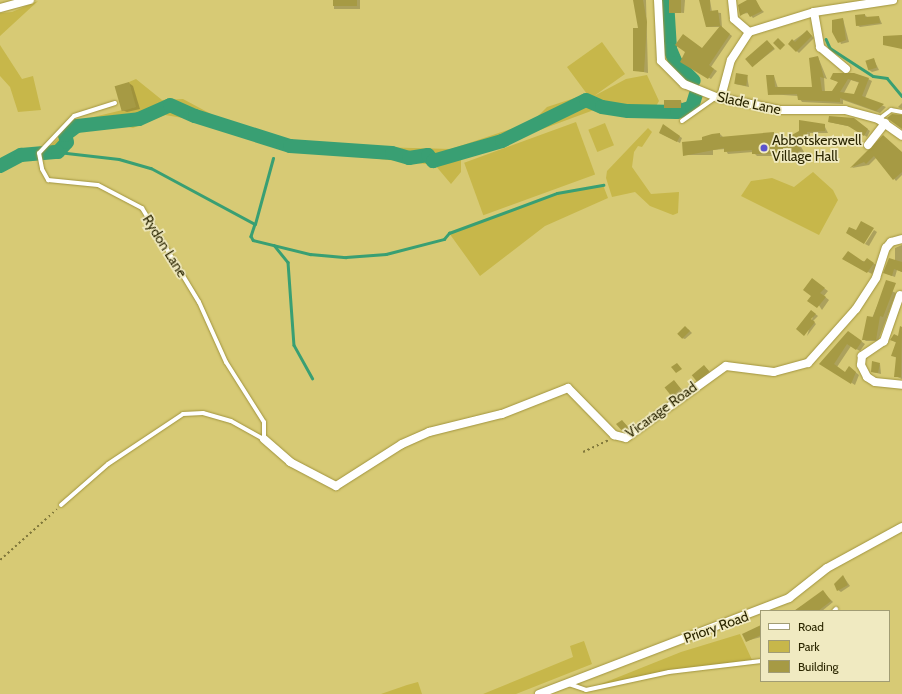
<!DOCTYPE html>
<style>
body{margin:0}
#map{position:relative;width:902px;height:694px;overflow:hidden;background:#d7ca75;font-family:Cabin,sans-serif}
div>[style]{position:absolute}
.green>*{inset:0;background:#c7b74a;transform-origin:0 0}
.shadow>*{inset:0;background:#0003;transform-origin:0 0}
.stream>*{height:2.5px;margin:-1.25px;padding:0 1.25px;transform-origin:1.25px;border-radius:1.25px;background:#399f73}
.river>*{height:14px;margin:-7px;padding:0 7px;transform-origin:7px;border-radius:7px;background:#399f73}
.building>*{inset:0;background:#a69a44;transform-origin:0 0}
.path>*{height:1.5px;margin-top:-0.75px;transform-origin:0;background:repeating-linear-gradient(90deg,#81783b 0 2px,transparent 0 5px)}
.roads{filter:drop-shadow(0 0 1px #a1943e) drop-shadow(0 0 1px #a1943e)}
.lane>*{height:4px;margin:-2px;padding:0 2px;transform-origin:2px;border-radius:2px;background:#fff}
.street>*{height:8px;margin:-4px;padding:0 4px;transform-origin:4px;border-radius:4px;background:#fff}
.dots>*{width:11px;height:11px;translate:-50% -50%;box-sizing:border-box;border:2px solid #f0eac1;border-radius:50%}
span{translate:-50% -50%;white-space:nowrap;text-align:center;line-height:1.15;-webkit-text-stroke:3.5px #f0eac1;paint-order:stroke}
.street-label{font-size:14px;color:#2b2601}
.poi-label{font-size:14px;color:#2b2601}
.left{translate:0 -50%;text-align:left}
.legend{position:absolute;left:760px;top:610px;width:130px;height:72px;box-sizing:border-box;background:#f0eac1;border:1px solid #a19c74;margin:0;padding:5px 7px;list-style:none;font-size:12px;color:#2b2601}
.legend li{display:flex;align-items:center;gap:8px;height:20px}
.legend b{width:20px;border:1px solid #a19c74}
</style>
<div id="map">
<div class="green">
<i style="clip-path:polygon(38px 1px,0 36px,0 13px,12px 12px)"></i>
<i style="clip-path:polygon(602px 42px,625px 74px,594px 96px,626px 79px,647px 75px,659px 101px,655px 108px,628px 111px,602px 107px,461px 159px,461px 172px,451px 184px,435px 165px,276px 148px,195px 120px,165px 115px,133px 128px,116px 124px,66px 135px,67px 142px,58px 152px,44px 152px,77px 121px,135px 107px,129px 82px,136px 79px,162px 100px,183px 99px,224px 121px,301px 145px,451px 149px,532px 122px,547px 107px,587px 94px,567px 67px)"></i>
<i style="clip-path:polygon(0 45px,22px 79px,33px 76px,41px 110px,18px 112px,10px 87px,0 76px)"></i>
<i style="left:576px;top:122px;width:56px;height:119px;rotate:70deg"></i>
<i style="left:605px;top:123px;width:24px;height:18px;rotate:68deg"></i>
<i style="clip-path:polygon(648px 128px,652px 132px,642px 147px,638px 146px,634px 152px,632px 167px,651px 194px,679px 192px,678px 213px,673px 215px,650px 206px,635px 192px,612px 197px,606px 178px,607px 171px)"></i>
<i style="clip-path:polygon(813px 172px,833px 190px,838px 200px,819px 235px,741px 196px,751px 181px,772px 178px,794px 187px)"></i>
<i style="clip-path:polygon(603px 185px,608px 198px,545px 226px,480px 276px,449px 233px,557px 193px)"></i>
<i style="clip-path:polygon(740px 634px,753px 662px,693px 669px,586px 690px,681px 652px)"></i>
<i style="clip-path:polygon(584px 641px,592px 664px,516px 694px,483px 694px,573px 657px,570px 646px)"></i>
<i style="clip-path:polygon(418px 682px,422px 694px,381px 694px,407px 685px)"></i>
</div>
<div class="shadow">
<i style="left:334px;top:0;width:26px;height:9px"></i>
<i style="clip-path:polygon(634px 0,646px 0,648px 73px,634px 70px,639px 29px)"></i>
<i style="clip-path:polygon(670px 0,685px 0,684px 13px,671px 12px)"></i>
<i style="clip-path:polygon(700px 0,710px 0,712px 12px,721px 13px,722px 28px,732px 36px,711px 67px,717px 71px,711px 79px,682px 62px,702px 49px,720px 27px,707px 27px)"></i>
<i style="clip-path:polygon(759px 7px,764px 12px,753px 18px,749px 13px,740px 14px)"></i>
<i style="clip-path:polygon(865px 15px,868px 18px,879px 17px,882px 24px,860px 27px,857px 25px)"></i>
<i style="clip-path:polygon(843px 19px,849px 42px,841px 44px,833px 21px)"></i>
<i style="clip-path:polygon(807px 31px,814px 38px,799px 53px,789px 44px)"></i>
<i style="clip-path:polygon(769px 43px,775px 49px,753px 66px)"></i>
<i style="clip-path:polygon(evenodd,818px 57px,827px 79px,824px 78px,825px 92px,832px 92px,839px 82px,831px 79px,834px 74px,868px 79px,872px 81px,865px 98px,886px 107px,880px 113px,843px 100px,843px 104px,802px 102px,798px 96px,769px 94px,774px 76px,778px 88px,813px 88px,818px 57px,851px 80px,860px 83px,855px 96px,844px 93px,851px 80px)"></i>
<i style="clip-path:polygon(874px 60px,879px 70px,872px 72px,869px 70px)"></i>
<i style="clip-path:polygon(747px 76px,749px 87px,735px 84px)"></i>
<i style="clip-path:polygon(129px 83px,133px 86px,140px 109px,127px 112px,122px 110px)"></i>
<i style="clip-path:polygon(681px 101px,684px 108px,665px 107px)"></i>
<i style="clip-path:polygon(902px 103px,902px 109px,898px 107px)"></i>
<i style="clip-path:polygon(857px 121px,870px 131px,867px 137px,852px 127px,829px 122px)"></i>
<i style="clip-path:polygon(824px 125px,828px 133px,810px 133px,810px 145px,800px 145px,804px 152px,796px 157px,790px 150px,781px 156px,757px 156px,753px 152px,728px 154px,725px 149px,713px 150px,713px 155px,684px 155px,703px 141px,720px 134px,724px 138px,774px 133px,777px 135px,777px 144px)"></i>
<i style="clip-path:polygon(664px 126px,682px 138px,680px 143px,660px 133px)"></i>
<i style="clip-path:polygon(883px 136px,902px 154px,902px 175px,896px 181px,877px 157px,869px 165px,852px 168px)"></i>
<i style="clip-path:polygon(874px 230px,877px 232px,869px 246px,865px 244px)"></i>
<i style="clip-path:polygon(902px 245px,902px 272px,897px 270px,895px 277px,887px 274px,895px 261px,895px 248px)"></i>
<i style="clip-path:polygon(843px 259px,871px 262px,878px 266px,872px 274px)"></i>
<i style="clip-path:polygon(816px 282px,828px 291px,824px 296px,829px 300px,822px 310px,813px 296px)"></i>
<i style="clip-path:polygon(885px 288px,896px 293px,878px 341px,866px 341px,863px 339px)"></i>
<i style="clip-path:polygon(814px 313px,818px 316px,813px 321px,816px 324px,807px 336px)"></i>
<i style="clip-path:polygon(688px 329px,692px 333px,685px 339px,682px 338px)"></i>
<i style="clip-path:polygon(902px 330px,902px 379px,895px 376px,897px 358px,893px 356px,897px 343px,891px 340px,899px 337px)"></i>
<i style="clip-path:polygon(848px 332px,865px 344px,860px 351px,851px 346px,837px 367px,845px 373px,853px 370px,859px 375px,855px 385px,821px 363px)"></i>
<i style="clip-path:polygon(880px 364px,881px 374px,872px 372px)"></i>
<i style="clip-path:polygon(704px 366px,711px 373px,699px 382px,696px 380px)"></i>
<i style="clip-path:polygon(674px 381px,683px 391px,675px 398px,673px 396px)"></i>
<i style="clip-path:polygon(622px 421px,630px 429px,626px 432px,623px 431px)"></i>
<i style="clip-path:polygon(843px 576px,850px 586px,841px 592px,838px 590px)"></i>
<i style="clip-path:polygon(823px 592px,833px 602px,822px 611px,794px 611px)"></i>
<i style="clip-path:polygon(761px 626px,761px 637px,746px 641px)"></i>
</div>
<div class="stream">
<i style="left:826px;top:39px;width:10px;rotate:66deg"></i>
<i style="left:830px;top:48px;width:51px;rotate:33.1deg"></i>
<i style="left:873px;top:76px;width:14px;rotate:8deg"></i>
<i style="left:887px;top:78px;width:23px;rotate:50deg"></i>
<i style="left:58px;top:152px;width:61px;rotate:6.5deg"></i>
<i style="left:119px;top:159px;width:33px;rotate:16deg"></i>
<i style="left:151px;top:168px;width:118px;rotate:28.3deg"></i>
<i style="left:255px;top:224px;width:13px;rotate:108deg"></i>
<i style="left:251px;top:236px;width:4px;rotate:63deg"></i>
<i style="left:253px;top:240px;width:59px;rotate:13.8deg"></i>
<i style="left:310px;top:254px;width:36px;rotate:5deg"></i>
<i style="left:346px;top:257px;width:40px;rotate:-4.3deg"></i>
<i style="left:386px;top:254px;width:60px;rotate:-14.5deg"></i>
<i style="left:444px;top:239px;width:8px;rotate:-50deg"></i>
<i style="left:449px;top:233px;width:115px;rotate:-20.3deg"></i>
<i style="left:557px;top:193px;width:47px;rotate:-9.9deg"></i>
<i style="left:255px;top:224px;width:68px;rotate:-74.7deg"></i>
<i style="left:274px;top:245px;width:22px;rotate:51deg"></i>
<i style="left:288px;top:262px;width:83px;rotate:85.9deg"></i>
<i style="left:294px;top:345px;width:38px;rotate:61deg"></i>
</div>
<div class="river">
<i style="left:667px;top:0;width:49px;rotate:86.5deg"></i>
<i style="left:670px;top:49px;width:15px;rotate:67deg"></i>
<i style="left:676px;top:63px;width:25px;rotate:45deg"></i>
<i style="left:0;top:166px;width:24px;rotate:-28deg"></i>
<i style="left:21px;top:155px;width:37px;rotate:-5deg"></i>
<i style="left:58px;top:152px;width:13px;rotate:-48deg"></i>
<i style="left:67px;top:142px;width:7px;rotate:-106deg"></i>
<i style="left:65px;top:135px;width:15px;rotate:-37deg"></i>
<i style="left:77px;top:126px;width:62px;rotate:-6.4deg"></i>
<i style="left:139px;top:119px;width:34px;rotate:-24deg"></i>
<i style="left:170px;top:105px;width:27px;rotate:24deg"></i>
<i style="left:195px;top:116px;width:100px;rotate:17.5deg"></i>
<i style="left:290px;top:146px;width:102px;rotate:3.9deg"></i>
<i style="left:392px;top:153px;width:18px;rotate:16deg"></i>
<i style="left:409px;top:158px;width:19px;rotate:-9deg"></i>
<i style="left:428px;top:155px;width:8px;rotate:50deg"></i>
<i style="left:433px;top:161px;width:72px;rotate:-16.2deg"></i>
<i style="left:502px;top:141px;width:93px;rotate:-26deg"></i>
<i style="left:586px;top:100px;width:17px;rotate:24deg"></i>
<i style="left:602px;top:107px;width:26px;rotate:9deg"></i>
<i style="left:628px;top:111px;width:49px;rotate:1.2deg"></i>
<i style="left:677px;top:112px;width:16px;rotate:-18deg"></i>
<i style="left:692px;top:107px;width:14px;rotate:-73deg"></i>
</div>
<div class="building">
<i style="left:333px;top:0;width:24px;height:6px"></i>
<i style="clip-path:polygon(633px 0,643px 0,647px 22px,644px 72px,633px 71px,633px 28px,638px 28px)"></i>
<i style="left:669px;top:0;width:12px;height:13px"></i>
<i style="clip-path:polygon(699px 0,710px 0,710px 11px,718px 10px,720px 25px,730px 34px,709px 65px,714px 69px,708px 79px,680px 62px,685px 52px,675px 45px,683px 34px,702px 48px,720px 26px,706px 27px)"></i>
<i style="clip-path:polygon(747px 0,756px 0,762px 11px,750px 17px,747px 12px,740px 16px,738px 5px)"></i>
<i style="clip-path:polygon(865px 14px,865px 17px,879px 16px,880px 23px,856px 26px,855px 15px)"></i>
<i style="clip-path:polygon(843px 18px,846px 40px,838px 43px,832px 32px,832px 20px)"></i>
<i style="clip-path:polygon(807px 30px,812px 36px,796px 52px,788px 44px,792px 39px,795px 42px)"></i>
<i style="clip-path:polygon(902px 35px,902px 49px,883px 45px,883px 36px)"></i>
<i style="left:778px;top:38px;width:10px;height:7px;rotate:45deg"></i>
<i style="left:767px;top:40px;width:11px;height:29px;rotate:49deg"></i>
<i style="clip-path:polygon(evenodd,818px 56px,824px 78px,820px 77px,822px 91px,832px 91px,838px 82px,830px 79px,833px 73px,854px 73px,869px 78px,862px 96px,884px 104px,876px 111px,840px 98px,840px 102px,798px 100px,797px 94px,768px 95px,766px 75px,774px 75px,775px 87px,812px 87px,809px 58px,818px 56px,848px 79px,859px 82px,854px 94px,840px 92px,848px 79px)"></i>
<i style="left:874px;top:58px;width:10px;height:9px;rotate:73deg"></i>
<i style="left:736px;top:73px;width:12px;height:11px;rotate:9deg"></i>
<i style="left:129px;top:82px;width:26px;height:15px;rotate:74deg"></i>
<i style="left:664px;top:100px;width:17px;height:8px"></i>
<i style="clip-path:polygon(892px 114px,902px 115px,902px 129px,887px 118px)"></i>
<i style="clip-path:polygon(829px 116px,854px 118px,868px 129px,864px 136px,848px 126px,828px 122px)"></i>
<i style="clip-path:polygon(799px 120px,825px 124px,825px 131px,807px 132px,807px 144px,797px 144px,801px 150px,792px 155px,787px 147px,777px 154px,752px 154px,752px 150px,724px 152px,724px 148px,683px 156px,682px 142px,702px 140px,702px 137px,712px 134px,720px 133px,720px 137px,774px 132px,774px 145px,799px 131px)"></i>
<i style="clip-path:polygon(663px 124px,680px 136px,677px 142px,659px 133px)"></i>
<i style="clip-path:polygon(883px 135px,902px 152px,902px 172px,893px 180px,874px 156px,866px 164px,864px 162px,850px 168px)"></i>
<i style="clip-path:polygon(861px 221px,874px 228px,864px 244px,846px 233px,849px 227px,856px 230px)"></i>
<i style="clip-path:polygon(848px 251px,864px 262px,867px 258px,874px 263px,867px 273px,842px 259px)"></i>
<i style="clip-path:polygon(889px 258px,902px 262px,902px 272px,894px 269px,892px 276px,883px 273px)"></i>
<i style="clip-path:polygon(812px 278px,825px 288px,820px 293px,826px 297px,817px 308px,807px 301px,811px 296px,803px 290px)"></i>
<i style="clip-path:polygon(886px 280px,896px 283px,883px 317px,880px 316px,876px 340px,862px 340px,867px 316px,873px 317px)"></i>
<i style="clip-path:polygon(811px 310px,816px 314px,811px 319px,815px 322px,804px 336px,796px 329px)"></i>
<i style="left:685px;top:326px;width:7px;height:11px;rotate:45deg"></i>
<i style="clip-path:polygon(900px 326px,902px 327px,901px 377px,894px 377px,896px 357px,891px 356px,896px 342px,890px 340px,894px 334px,898px 336px)"></i>
<i style="clip-path:polygon(848px 331px,862px 341px,856px 350px,847px 344px,834px 364px,845px 372px,849px 366px,856px 372px,851px 384px,819px 364px)"></i>
<i style="clip-path:polygon(872px 361px,880px 363px,878px 373px,871px 372px)"></i>
<i style="clip-path:polygon(677px 363px,682px 369px,676px 373px,671px 367px)"></i>
<i style="left:704px;top:365px;width:8px;height:16px;rotate:50deg"></i>
<i style="left:674px;top:380px;width:11px;height:12px;rotate:52deg"></i>
<i style="clip-path:polygon(622px 420px,628px 427px,623px 432px,616px 424px)"></i>
<i style="clip-path:polygon(843px 575px,848px 585px,837px 591px,834px 584px)"></i>
<i style="clip-path:polygon(823px 590px,831px 601px,818px 611px,794px 611px)"></i>
<i style="clip-path:polygon(761px 625px,761px 635px,746px 642px,742px 634px)"></i>
</div>
<div class="path">
<i style="left:583px;top:452px;width:29px;rotate:-25deg"></i>
<i style="left:0;top:560px;width:76px;rotate:-41.8deg"></i>
</div>
<div class="roads">
<div class="lane">
<i style="left:115px;top:103px;width:43px;rotate:162.4deg"></i>
<i style="left:74px;top:116px;width:51px;rotate:133.4deg"></i>
<i style="left:39px;top:153px;width:16px;rotate:79deg"></i>
<i style="left:42px;top:169px;width:13px;rotate:61deg"></i>
<i style="left:48px;top:180px;width:50px;rotate:5.7deg"></i>
<i style="left:98px;top:185px;width:50px;rotate:27.6deg"></i>
<i style="left:142px;top:208px;width:110px;rotate:58.8deg"></i>
<i style="left:199px;top:302px;width:66px;rotate:65.8deg"></i>
<i style="left:226px;top:362px;width:71px;rotate:57.7deg"></i>
<i style="left:264px;top:422px;width:17px;rotate:90deg"></i>
<i style="left:879px;top:119px;width:15px;rotate:-37deg"></i>
<i style="left:891px;top:110px;width:11px;rotate:10deg"></i>
<i style="left:682px;top:121px;width:42px;rotate:-35.2deg"></i>
<i style="left:61px;top:505px;width:62px;rotate:-41.1deg"></i>
<i style="left:108px;top:464px;width:90px;rotate:-33.7deg"></i>
<i style="left:183px;top:414px;width:20px;rotate:-3deg"></i>
<i style="left:203px;top:413px;width:29px;rotate:16deg"></i>
<i style="left:231px;top:421px;width:38px;rotate:29deg"></i>
<i style="left:834px;top:611px;width:3px;rotate:-45deg"></i>
<i style="left:569px;top:684px;width:18px;rotate:19deg"></i>
<i style="left:586px;top:690px;width:85px;rotate:-12.2deg"></i>
<i style="left:669px;top:672px;width:93px;rotate:-6.8deg"></i>
</div>
<div class="street">
<i style="left:658px;top:0;width:61px;rotate:87.2deg"></i>
<i style="left:661px;top:61px;width:33px;rotate:45deg"></i>
<i style="left:684px;top:84px;width:35px;rotate:22deg"></i>
<i style="left:717px;top:97px;width:64px;rotate:11.7deg"></i>
<i style="left:780px;top:110px;width:65px"></i>
<i style="left:845px;top:110px;width:34px;rotate:15deg"></i>
<i style="left:878px;top:119px;width:29px;rotate:35deg"></i>
<i style="left:732px;top:0;width:19px;rotate:84deg"></i>
<i style="left:734px;top:19px;width:20px;rotate:41deg"></i>
<i style="left:0;top:8px;width:31px;rotate:-15deg"></i>
<i style="left:814px;top:12px;width:36px;rotate:80deg"></i>
<i style="left:820px;top:47px;width:34px;rotate:40deg"></i>
<i style="left:721px;top:97px;width:38px;rotate:-75deg"></i>
<i style="left:731px;top:60px;width:33px;rotate:-57deg"></i>
<i style="left:749px;top:32px;width:68px;rotate:-17.1deg"></i>
<i style="left:814px;top:12px;width:80px;rotate:-8.6deg"></i>
<i style="left:868px;top:145px;width:28px;rotate:-52deg"></i>
<i style="left:900px;top:295px;width:49px;rotate:109.2deg"></i>
<i style="left:884px;top:341px;width:27px;rotate:146deg"></i>
<i style="left:862px;top:356px;width:9px;rotate:96deg"></i>
<i style="left:861px;top:365px;width:13px;rotate:63deg"></i>
<i style="left:867px;top:377px;width:9px;rotate:32deg"></i>
<i style="left:875px;top:382px;width:27px;rotate:6deg"></i>
<i style="left:264px;top:439px;width:35px;rotate:41deg"></i>
<i style="left:290px;top:462px;width:52px;rotate:27.6deg"></i>
<i style="left:336px;top:486px;width:78px;rotate:-32.5deg"></i>
<i style="left:402px;top:444px;width:30px;rotate:-24deg"></i>
<i style="left:429px;top:432px;width:75px;rotate:-13.9deg"></i>
<i style="left:502px;top:414px;width:71px;rotate:-21.5deg"></i>
<i style="left:568px;top:388px;width:66px;rotate:45.6deg"></i>
<i style="left:614px;top:435px;width:12px;rotate:14deg"></i>
<i style="left:626px;top:438px;width:123px;rotate:-35.8deg"></i>
<i style="left:726px;top:366px;width:48px;rotate:7.1deg"></i>
<i style="left:774px;top:372px;width:35px;rotate:-15deg"></i>
<i style="left:808px;top:363px;width:72px;rotate:-48.4deg"></i>
<i style="left:856px;top:309px;width:37px;rotate:-57deg"></i>
<i style="left:876px;top:278px;width:32px;rotate:-72deg"></i>
<i style="left:886px;top:248px;width:8px;rotate:-50deg"></i>
<i style="left:891px;top:242px;width:11px;rotate:-15deg"></i>
<i style="left:539px;top:694px;width:268px;rotate:-21deg"></i>
<i style="left:789px;top:598px;width:48px;rotate:-38.3deg"></i>
<i style="left:827px;top:568px;width:85px;rotate:-28.7deg"></i>
</div>
</div>
<div class="dots">
<i style="left:764px;top:148px;background:#5c54cc"></i>
</div>
<div class="street-label">
<span style="left:749px;top:103px;rotate:12deg">Slade Lane</span>
<span style="left:165px;top:246px;rotate:58deg">Rydon Lane</span>
<span style="left:661px;top:410px;rotate:-36deg">Vicarage Road</span>
<span style="left:716px;top:627px;rotate:-20deg">Priory Road</span>
</div>
<div class="poi-label">
<span class="left" style="left:772px;top:148px">Abbotskerswell<br>Village Hall</span>
</div>
<ul class="legend">
<li><b style="height:5px;background:#fff"></b>Road</li>
<li><b style="height:11px;background:#c7b74a"></b>Park</li>
<li><b style="height:11px;background:#a69a44"></b>Building</li>
</ul>
</div>
